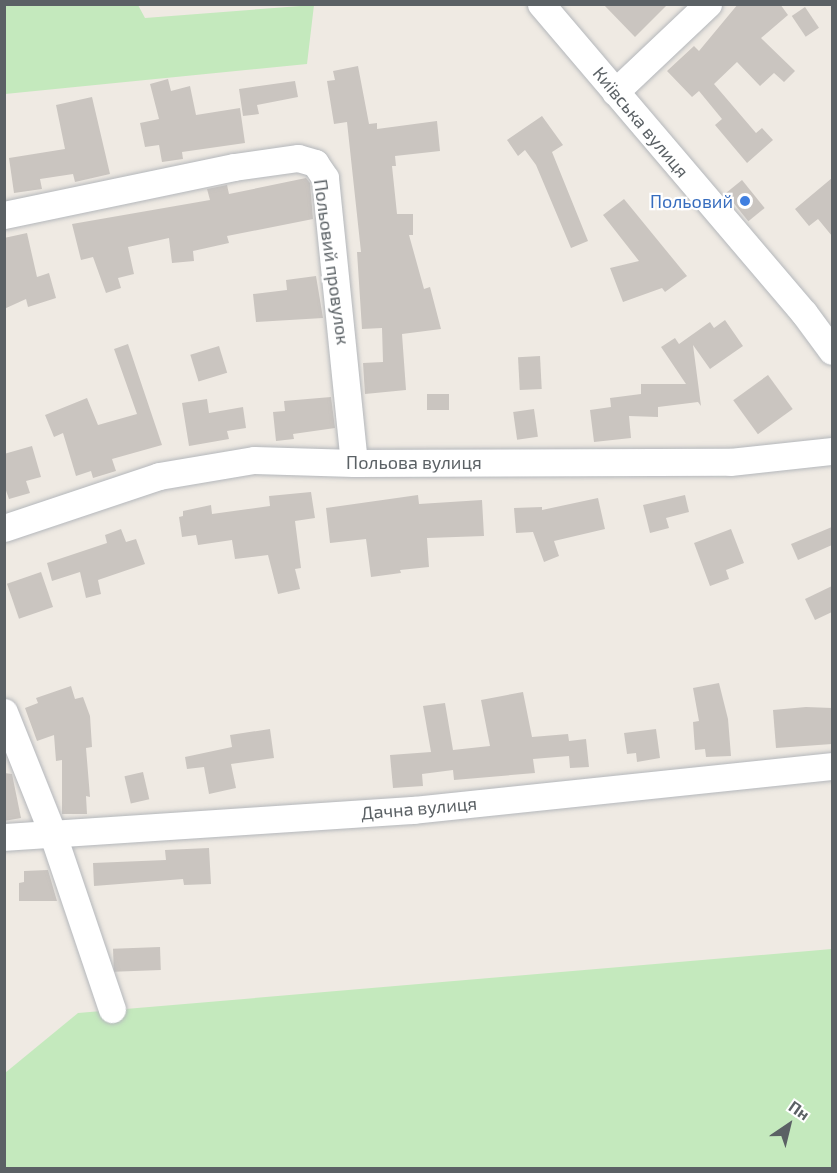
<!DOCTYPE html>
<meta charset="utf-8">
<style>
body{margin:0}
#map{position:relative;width:837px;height:1173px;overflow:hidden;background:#efeae3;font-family:"Exo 2",sans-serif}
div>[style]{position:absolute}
.green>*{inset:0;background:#c4e9bd}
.building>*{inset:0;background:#cac5c0;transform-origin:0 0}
.roads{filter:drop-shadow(0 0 2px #b4b7bb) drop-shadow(0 0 2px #b4b7bb)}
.minor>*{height:27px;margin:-13.5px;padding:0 13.5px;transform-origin:13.5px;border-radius:13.5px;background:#fff}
.dots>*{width:16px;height:16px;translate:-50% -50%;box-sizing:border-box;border:3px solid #fff;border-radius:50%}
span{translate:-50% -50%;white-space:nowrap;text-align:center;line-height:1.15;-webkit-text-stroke:4.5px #fff;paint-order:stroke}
.street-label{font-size:18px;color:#5b6165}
.shop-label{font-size:18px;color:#366cbe}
.right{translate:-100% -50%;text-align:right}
.frame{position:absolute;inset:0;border:6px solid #5b6165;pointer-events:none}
.north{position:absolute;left:759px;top:1095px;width:60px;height:60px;-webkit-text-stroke:4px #fff;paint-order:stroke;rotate:35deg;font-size:16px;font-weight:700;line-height:24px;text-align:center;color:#5b6165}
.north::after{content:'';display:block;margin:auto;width:21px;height:27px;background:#5b6165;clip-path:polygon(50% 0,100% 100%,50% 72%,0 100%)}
</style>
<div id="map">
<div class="green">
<i style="clip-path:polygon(5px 4px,138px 5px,145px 18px,314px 5px,307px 64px,5px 94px)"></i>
<i style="clip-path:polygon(832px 949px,832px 1168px,5px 1168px,5px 1073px,78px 1013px)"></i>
</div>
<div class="building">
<i style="clip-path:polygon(603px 4px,668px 4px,635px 37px)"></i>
<i style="clip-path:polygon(738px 4px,780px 4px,788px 15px,761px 38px,795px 71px,784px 82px,774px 73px,760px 86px,737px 62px,714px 84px,756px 133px,762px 128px,773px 140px,747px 163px,715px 125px,722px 119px,699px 91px,692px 97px,667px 71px,694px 46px,699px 51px)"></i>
<i style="left:805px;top:7px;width:25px;height:16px;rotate:56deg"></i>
<i style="clip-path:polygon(358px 66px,369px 124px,377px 123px,377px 129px,437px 121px,440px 151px,395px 156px,396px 166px,392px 166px,397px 214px,413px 214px,413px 235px,409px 235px,424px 289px,430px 287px,441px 329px,402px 334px,406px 390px,365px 394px,363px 363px,383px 362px,382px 328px,362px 329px,357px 252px,361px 252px,347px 122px,334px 124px,327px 81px,335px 80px,333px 71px)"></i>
<i style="clip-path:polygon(168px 79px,171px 91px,190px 86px,196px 115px,240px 108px,245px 143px,182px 152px,183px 159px,162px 162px,159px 145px,145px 147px,140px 123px,159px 119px,150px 84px)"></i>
<i style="clip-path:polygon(295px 81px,298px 97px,257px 105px,259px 114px,243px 116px,239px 89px)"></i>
<i style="clip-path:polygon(92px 97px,110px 174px,75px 182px,73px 174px,40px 179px,42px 189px,14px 193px,9px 158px,65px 149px,56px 105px)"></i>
<i style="clip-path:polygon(542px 116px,563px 145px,552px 152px,588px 241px,571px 248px,536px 165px,525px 150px,518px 156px,507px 140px)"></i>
<i style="clip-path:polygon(306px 178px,310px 183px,313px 219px,227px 236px,229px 243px,193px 251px,194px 261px,172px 263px,169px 238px,128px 247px,134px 274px,118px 278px,121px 288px,106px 293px,93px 257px,81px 260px,72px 224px,210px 200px,207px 189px,227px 185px,229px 194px)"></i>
<i style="clip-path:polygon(832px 178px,832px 236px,818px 219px,809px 226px,795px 209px)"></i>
<i style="left:742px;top:180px;width:36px;height:21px;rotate:51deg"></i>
<i style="clip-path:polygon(624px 199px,687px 276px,665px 292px,662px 288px,623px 302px,610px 268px,639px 261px,603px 215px)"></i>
<i style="clip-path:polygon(27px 233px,37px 277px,49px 273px,56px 298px,28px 307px,26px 299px,4px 309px,4px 238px)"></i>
<i style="clip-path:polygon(316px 276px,323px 318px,256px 322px,253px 294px,287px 290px,286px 280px)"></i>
<i style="clip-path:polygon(725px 320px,743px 346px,710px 369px,693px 345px,701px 406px,698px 402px,658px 407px,658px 417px,629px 416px,631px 438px,594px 442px,590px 410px,611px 407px,610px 398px,641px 394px,641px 384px,686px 384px,661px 347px,675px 338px,679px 344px,710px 322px,714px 328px)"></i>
<i style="clip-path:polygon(128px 344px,162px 445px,112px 459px,116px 471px,93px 478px,91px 471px,76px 476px,63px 433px,54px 437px,45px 415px,87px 398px,98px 425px,137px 414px,114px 349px)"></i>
<i style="left:219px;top:346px;width:28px;height:30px;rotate:73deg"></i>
<i style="left:540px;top:356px;width:33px;height:22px;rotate:87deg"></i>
<i style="left:768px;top:375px;width:42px;height:43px;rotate:54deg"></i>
<i style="left:449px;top:394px;width:16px;height:22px;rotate:90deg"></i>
<i style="clip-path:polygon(331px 397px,335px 428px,293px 434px,294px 439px,276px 441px,273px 412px,285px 411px,284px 401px)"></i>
<i style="clip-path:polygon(207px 399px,209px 413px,243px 407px,246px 428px,227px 431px,229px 439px,189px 446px,182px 403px)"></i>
<i style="left:534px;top:409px;width:28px;height:21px;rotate:82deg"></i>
<i style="clip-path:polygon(32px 446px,41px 477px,26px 481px,30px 493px,9px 499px,4px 485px,4px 454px)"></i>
<i style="clip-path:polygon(311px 492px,315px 518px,295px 521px,301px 568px,295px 569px,300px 589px,278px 594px,268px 555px,235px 559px,232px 540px,198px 545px,196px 535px,182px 537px,179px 517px,183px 516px,183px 511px,211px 505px,212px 514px,270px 506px,269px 496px)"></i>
<i style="clip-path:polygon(418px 495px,419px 504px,482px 500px,484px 536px,427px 538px,429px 567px,400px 570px,401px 573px,371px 577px,366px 539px,330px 543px,326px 508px)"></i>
<i style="clip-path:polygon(685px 495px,689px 512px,666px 518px,669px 528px,650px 533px,643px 505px)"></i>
<i style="clip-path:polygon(598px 498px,605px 529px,554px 541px,559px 556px,544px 562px,533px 532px,516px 533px,514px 508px,542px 507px,542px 510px)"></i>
<i style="clip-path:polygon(832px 527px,832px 545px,798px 560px,791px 544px)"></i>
<i style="clip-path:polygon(121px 529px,126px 542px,136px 539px,145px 564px,98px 580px,101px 594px,86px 598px,80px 572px,52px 581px,47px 563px,107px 543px,105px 535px)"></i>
<i style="clip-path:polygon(731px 529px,744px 563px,726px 570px,729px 579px,710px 586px,694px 543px)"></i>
<i style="left:41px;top:572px;width:37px;height:36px;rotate:71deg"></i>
<i style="clip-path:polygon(832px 586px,832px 612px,815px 620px,805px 599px)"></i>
<i style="clip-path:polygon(719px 683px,728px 719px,731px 756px,706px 757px,705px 749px,695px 750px,693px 722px,699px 721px,693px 688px)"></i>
<i style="clip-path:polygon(71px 686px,75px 699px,83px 697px,90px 716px,92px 747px,86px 748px,90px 797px,86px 796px,87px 814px,62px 814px,62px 760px,56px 761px,54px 735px,37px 741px,25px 708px,38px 703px,36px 698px)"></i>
<i style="clip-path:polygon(523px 692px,532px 737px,568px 734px,569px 741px,586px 739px,589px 767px,570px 768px,569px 756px,533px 759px,535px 773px,454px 780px,453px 770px,422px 774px,423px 786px,393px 788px,390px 755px,431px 752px,423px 706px,445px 703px,453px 750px,490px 746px,481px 700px)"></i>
<i style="clip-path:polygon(806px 707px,832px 708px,832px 744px,776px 748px,773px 710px)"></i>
<i style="clip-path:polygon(270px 729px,274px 758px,231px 764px,236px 788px,209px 794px,204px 767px,187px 769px,185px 757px,232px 747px,230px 735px)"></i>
<i style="clip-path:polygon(656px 729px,660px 758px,637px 762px,636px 753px,627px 754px,624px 733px)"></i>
<i style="left:143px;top:772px;width:28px;height:19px;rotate:77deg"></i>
<i style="clip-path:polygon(4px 773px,12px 774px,21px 818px,4px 821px)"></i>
<i style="clip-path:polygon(209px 848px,211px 884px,184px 885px,183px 879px,94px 886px,93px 863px,166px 860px,165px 850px)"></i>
<i style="clip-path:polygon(48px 870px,57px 901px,19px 901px,19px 883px,24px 882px,24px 871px)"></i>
<i style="left:160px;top:947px;width:23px;height:47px;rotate:88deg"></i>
</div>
<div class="roads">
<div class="minor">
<i style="left:541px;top:4px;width:406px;rotate:49.6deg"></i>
<i style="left:804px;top:313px;width:47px;rotate:53.6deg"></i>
<i style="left:615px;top:92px;width:128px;rotate:-43.4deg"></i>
<i style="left:4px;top:215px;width:235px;rotate:-11.8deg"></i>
<i style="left:234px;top:167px;width:65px;rotate:-8deg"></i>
<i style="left:298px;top:158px;width:18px;rotate:16deg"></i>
<i style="left:315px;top:163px;width:18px;rotate:56deg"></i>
<i style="left:325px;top:178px;width:286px;rotate:84.2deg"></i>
<i style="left:4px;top:528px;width:163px;rotate:-18.5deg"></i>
<i style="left:159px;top:476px;width:96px;rotate:-9.6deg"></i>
<i style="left:254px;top:460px;width:100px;rotate:1.7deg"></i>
<i style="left:354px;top:463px;width:376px;rotate:-0.2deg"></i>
<i style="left:730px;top:462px;width:103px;rotate:-6.2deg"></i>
<i style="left:4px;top:712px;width:129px;rotate:68.2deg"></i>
<i style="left:52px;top:832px;width:187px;rotate:71.3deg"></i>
<i style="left:4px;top:837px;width:410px;rotate:-3.8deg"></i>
<i style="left:413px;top:810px;width:421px;rotate:-6deg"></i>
</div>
</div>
<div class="dots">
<i style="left:745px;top:201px;background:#3f7fe0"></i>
</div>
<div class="street-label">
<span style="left:641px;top:122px;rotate:50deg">Київська вулиця</span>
<span style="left:332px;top:262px;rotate:82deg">Польовий провулок</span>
<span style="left:414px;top:462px">Польова вулиця</span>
<span style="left:419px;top:808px;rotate:-5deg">Дачна вулиця</span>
</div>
<div class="shop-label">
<span class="right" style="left:733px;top:201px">Польовий</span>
</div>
<div class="frame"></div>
<div class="north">Пн</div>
</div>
